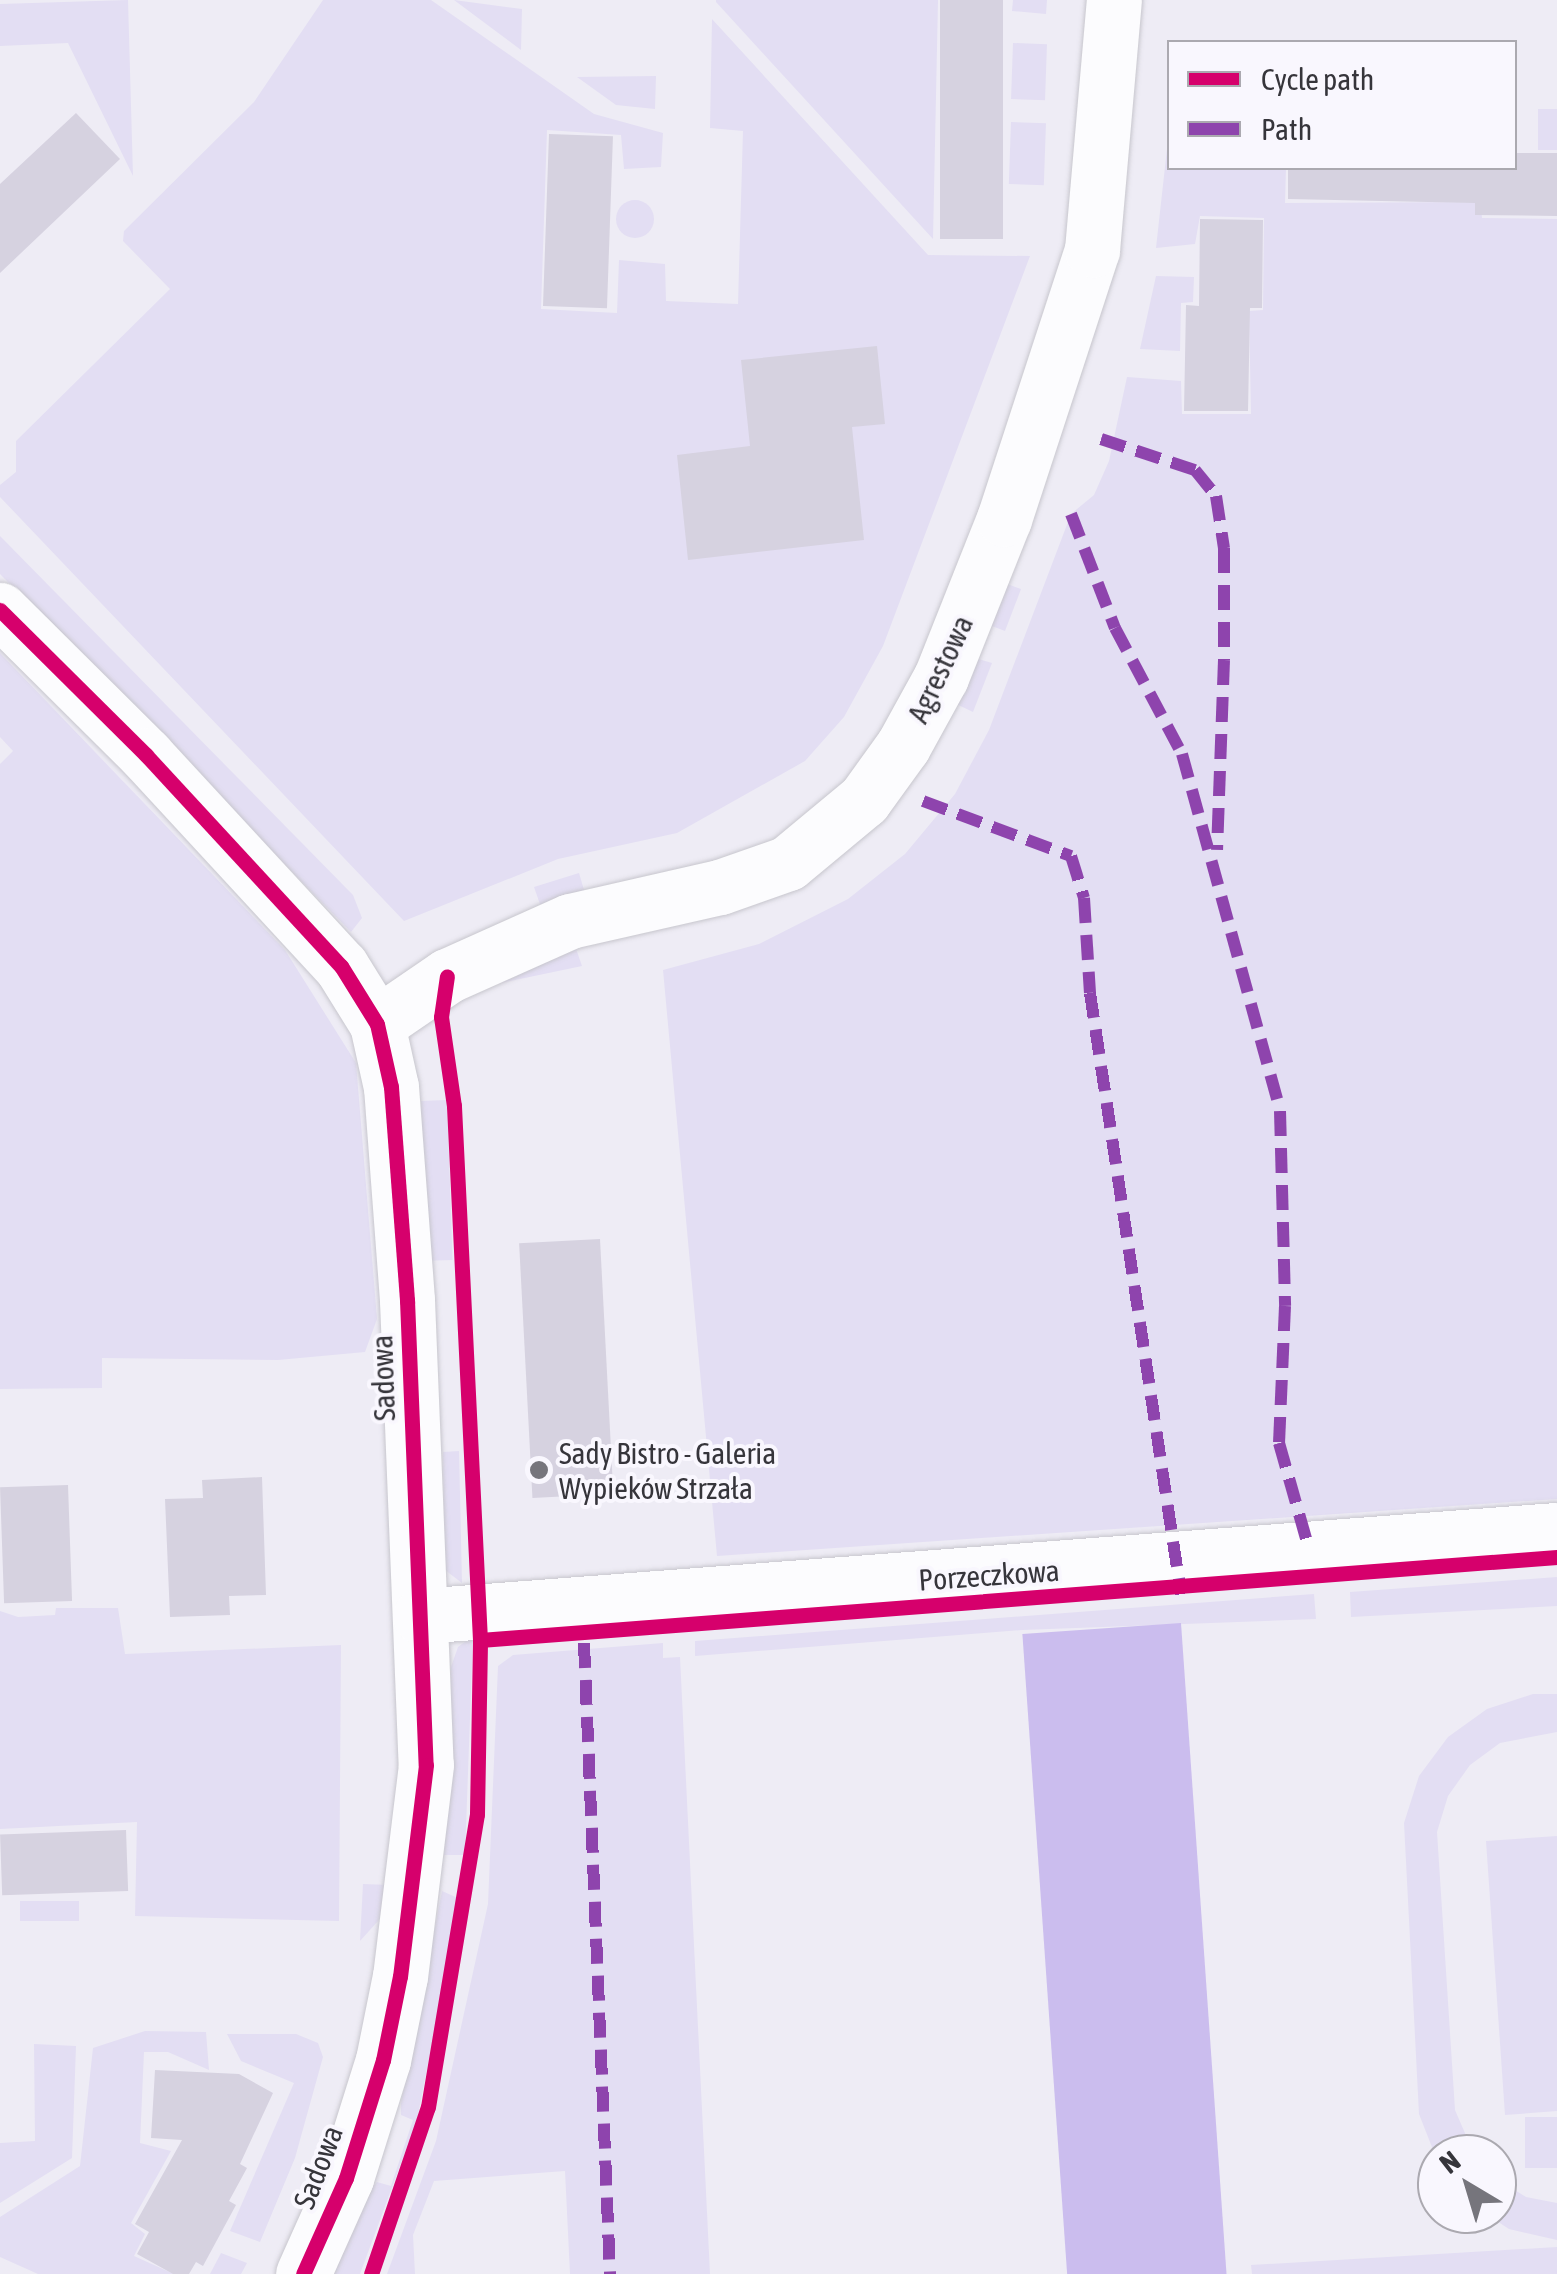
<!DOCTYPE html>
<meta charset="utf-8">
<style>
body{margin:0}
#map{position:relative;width:1557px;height:2274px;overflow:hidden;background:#eeecf5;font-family:"Asap Condensed",sans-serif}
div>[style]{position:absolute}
.green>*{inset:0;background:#e3def3;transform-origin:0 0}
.round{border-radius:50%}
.forest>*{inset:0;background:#cbbdee;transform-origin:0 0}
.building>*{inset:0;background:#d6d2e0;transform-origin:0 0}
.roads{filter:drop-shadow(0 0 2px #c7c6cd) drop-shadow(0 0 2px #c7c6cd)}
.minor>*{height:55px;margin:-27.5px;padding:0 27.5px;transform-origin:27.5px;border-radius:27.5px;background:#fcfcfe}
.quiet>*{height:12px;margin-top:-6px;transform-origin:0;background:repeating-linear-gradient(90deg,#8e44ad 0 25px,transparent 0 37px)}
.cycleway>*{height:15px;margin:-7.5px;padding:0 7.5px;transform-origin:7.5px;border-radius:7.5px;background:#d6006c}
.dots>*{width:28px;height:28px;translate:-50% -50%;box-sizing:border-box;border:5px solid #f9f7fe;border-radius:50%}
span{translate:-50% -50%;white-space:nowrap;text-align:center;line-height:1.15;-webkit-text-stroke:8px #f9f7fe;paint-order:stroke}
.street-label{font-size:30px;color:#36353b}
.poi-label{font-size:30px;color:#36353b}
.left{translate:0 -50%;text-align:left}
.legend{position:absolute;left:1167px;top:40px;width:350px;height:130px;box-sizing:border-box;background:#f9f7fe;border:2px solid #aba9b0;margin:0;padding:12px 18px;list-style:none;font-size:30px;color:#36353b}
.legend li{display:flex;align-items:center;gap:20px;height:50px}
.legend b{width:50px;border:2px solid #aba9b0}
.north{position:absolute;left:1417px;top:2134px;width:100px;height:100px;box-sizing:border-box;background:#f9f7fe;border:2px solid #aba9b0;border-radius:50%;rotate:322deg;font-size:28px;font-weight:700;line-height:40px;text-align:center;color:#36353b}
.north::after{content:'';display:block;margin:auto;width:35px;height:45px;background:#76757c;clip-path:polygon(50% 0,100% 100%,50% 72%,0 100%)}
</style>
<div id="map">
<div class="green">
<i style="clip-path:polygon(128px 0,133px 176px,68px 43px,0 46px,0 4px)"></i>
<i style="clip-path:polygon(323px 0,431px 0,594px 114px,663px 133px,661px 167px,624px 169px,621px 135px,547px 130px,541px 309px,617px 313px,619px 260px,665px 264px,666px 301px,738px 304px,743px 131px,710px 128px,712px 19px,928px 255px,1030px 256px,883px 646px,844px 717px,805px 761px,677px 833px,558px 859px,404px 921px,0 497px,0 485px,16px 472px,16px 441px,170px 289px,123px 241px,124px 231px,254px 102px)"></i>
<i style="clip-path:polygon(454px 0,522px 9px,521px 50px)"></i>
<i style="clip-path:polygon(716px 0,938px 0,933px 239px,716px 2px)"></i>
<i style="clip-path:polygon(1013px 0,1047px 0,1046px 14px,1012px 11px)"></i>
<i style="left:1013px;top:43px;width:34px;height:56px;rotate:2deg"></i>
<i style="clip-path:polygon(656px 76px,655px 109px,616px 105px,577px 77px)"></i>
<i style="left:1538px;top:109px;width:19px;height:41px"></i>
<i style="left:1011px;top:122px;width:35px;height:62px;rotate:2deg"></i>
<i style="clip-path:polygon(1169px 131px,1170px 168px,1286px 168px,1285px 203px,1481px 202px,1482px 218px,1557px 219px,1557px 1499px,717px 1556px,663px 970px,759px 944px,848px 899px,905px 854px,955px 794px,989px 730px,1071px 514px,1094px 495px,1109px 461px,1127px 377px,1181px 381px,1182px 414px,1251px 414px,1249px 311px,1263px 310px,1264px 218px,1200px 216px,1195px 244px,1156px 248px)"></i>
<i class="round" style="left:616px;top:200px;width:38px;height:38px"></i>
<i style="clip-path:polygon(1156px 276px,1194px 277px,1193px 302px,1181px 303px,1180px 351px,1140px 349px)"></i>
<i style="clip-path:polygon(0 536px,353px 895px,362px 918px,351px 932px,0 574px)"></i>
<i style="clip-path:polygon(993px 579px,1021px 589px,1005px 631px,984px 623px)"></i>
<i style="clip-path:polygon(0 653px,285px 950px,356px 1063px,377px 1319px,365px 1352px,278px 1360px,102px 1358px,102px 1388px,0 1389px,0 764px,13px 751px,0 737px)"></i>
<i style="clip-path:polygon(972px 657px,992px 663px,973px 712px,948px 700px)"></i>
<i style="clip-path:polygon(579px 873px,587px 900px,541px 907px,534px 887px)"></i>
<i style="clip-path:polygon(574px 943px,582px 966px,482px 987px)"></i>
<i style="left:447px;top:1100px;width:160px;height:26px;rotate:88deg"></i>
<i style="clip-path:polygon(459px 1451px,462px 1583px,445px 1570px,443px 1452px)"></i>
<i style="clip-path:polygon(1557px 1577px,1557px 1606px,1351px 1617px,1350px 1592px)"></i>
<i style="clip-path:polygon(1314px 1594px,1316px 1619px,1022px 1630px,695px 1656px,695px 1641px)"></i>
<i style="clip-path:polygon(56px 1608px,118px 1608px,125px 1654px,341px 1645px,339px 1921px,135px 1916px,137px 1822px,0 1829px,0 1611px,18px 1617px,55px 1615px)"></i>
<i style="clip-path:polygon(473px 1636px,465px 1855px,444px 1855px,451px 1667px,458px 1647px)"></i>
<i style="clip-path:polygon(663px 1643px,663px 1658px,680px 1657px,710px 2274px,570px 2274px,565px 2171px,434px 2181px,413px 2235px,415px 2274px,387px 2274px,436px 2141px,488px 1904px,498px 1666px,513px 1655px)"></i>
<i style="clip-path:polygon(1533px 1694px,1557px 1694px,1557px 1732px,1500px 1743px,1470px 1765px,1448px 1796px,1437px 1832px,1455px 2110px,1474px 2154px,1437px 2154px,1437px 2160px,1419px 2114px,1404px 1823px,1419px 1776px,1448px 1737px,1487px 1709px)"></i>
<i style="clip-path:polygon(1557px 1836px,1557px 2111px,1505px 2115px,1486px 1841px)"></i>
<i style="clip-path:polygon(363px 1884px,389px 1885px,388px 1910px,360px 1941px)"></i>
<i style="clip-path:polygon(442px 1891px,460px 1899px,417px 2120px,360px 2274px,334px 2274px,370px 2189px,377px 2182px,391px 2186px,413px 2120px,401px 2115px,401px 2103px)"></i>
<i style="left:79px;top:1901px;width:20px;height:59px;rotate:90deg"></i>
<i style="clip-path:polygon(145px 2031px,206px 2032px,209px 2070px,168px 2052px,144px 2052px,140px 2143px,171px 2151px,131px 2223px,145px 2234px,134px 2256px,174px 2274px,38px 2274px,0 2257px,0 2217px,80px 2166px,93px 2048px)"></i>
<i style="clip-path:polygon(227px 2034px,296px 2034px,318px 2043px,323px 2057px,295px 2158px,260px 2242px,230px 2231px,294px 2083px,241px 2061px)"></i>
<i style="clip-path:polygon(34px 2044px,76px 2046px,72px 2158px,0 2203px,0 2143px,35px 2141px)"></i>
<i style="left:1557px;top:2117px;width:51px;height:32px;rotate:90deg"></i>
<i style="clip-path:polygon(1497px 2179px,1526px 2197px,1557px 2203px,1557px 2240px,1509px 2229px,1486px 2214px,1497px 2214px)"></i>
<i style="clip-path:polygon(1557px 2247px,1557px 2274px,1252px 2274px,1251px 2265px)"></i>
<i style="clip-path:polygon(221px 2253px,247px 2263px,241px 2274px,210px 2274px)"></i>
</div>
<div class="forest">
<i style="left:1181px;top:1623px;width:653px;height:159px;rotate:86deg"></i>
</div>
<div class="building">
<i style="left:940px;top:0;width:63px;height:239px"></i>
<i style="clip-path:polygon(76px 113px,120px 159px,0 273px,0 184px)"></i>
<i style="left:549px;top:134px;width:64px;height:172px;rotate:2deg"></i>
<i style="clip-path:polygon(1514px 153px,1557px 153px,1557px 216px,1475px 215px,1475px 203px,1288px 199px,1288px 168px,1514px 168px)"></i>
<i style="clip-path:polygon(1200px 219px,1263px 220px,1262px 308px,1250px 308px,1248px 411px,1184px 411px,1186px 305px,1199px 306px)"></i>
<i style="clip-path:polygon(877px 346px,885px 424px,852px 427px,864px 540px,688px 560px,677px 455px,750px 446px,741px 360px)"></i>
<i style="left:600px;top:1239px;width:255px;height:81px;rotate:87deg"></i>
<i style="clip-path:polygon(262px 1477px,266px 1595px,229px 1596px,230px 1615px,170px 1617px,165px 1499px,203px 1498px,202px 1480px)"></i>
<i style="left:68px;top:1485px;width:116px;height:68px;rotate:88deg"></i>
<i style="left:126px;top:1830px;width:61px;height:126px;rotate:88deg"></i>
<i style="clip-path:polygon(155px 2070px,239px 2074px,273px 2093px,240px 2164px,247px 2168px,229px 2201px,236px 2205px,203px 2266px,196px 2262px,189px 2274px,173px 2274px,137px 2254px,149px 2232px,135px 2224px,182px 2140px,151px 2138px)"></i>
</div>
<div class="roads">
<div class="minor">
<i style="left:0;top:610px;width:206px;rotate:44.8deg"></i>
<i style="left:146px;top:755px;width:287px;rotate:47.3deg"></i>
<i style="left:341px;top:966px;width:68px;rotate:58.2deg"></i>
<i style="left:377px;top:1024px;width:65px;rotate:77.5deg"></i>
<i style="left:391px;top:1087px;width:214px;rotate:85.7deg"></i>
<i style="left:407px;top:1300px;width:465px;rotate:87.7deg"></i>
<i style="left:426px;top:1765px;width:213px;rotate:97deg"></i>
<i style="left:400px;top:1976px;width:86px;rotate:101.4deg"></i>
<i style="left:383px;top:2060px;width:124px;rotate:107.4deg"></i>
<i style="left:346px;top:2178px;width:105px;rotate:114.1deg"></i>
<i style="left:377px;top:1024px;width:85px;rotate:-34.4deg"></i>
<i style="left:447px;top:976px;width:135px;rotate:-24.1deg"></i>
<i style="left:570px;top:921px;width:154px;rotate:-12.8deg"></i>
<i style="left:720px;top:887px;width:72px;rotate:-19.4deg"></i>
<i style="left:788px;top:863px;width:99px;rotate:-39.7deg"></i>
<i style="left:864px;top:800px;width:67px;rotate:-54.2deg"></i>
<i style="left:903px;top:746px;width:79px;rotate:-61.2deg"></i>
<i style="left:941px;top:677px;width:170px;rotate:-68.3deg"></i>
<i style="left:1004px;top:519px;width:283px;rotate:-71.9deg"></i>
<i style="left:1092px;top:250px;width:251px;rotate:-85deg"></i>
<i style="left:420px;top:1616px;width:1140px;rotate:-4.33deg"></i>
</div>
</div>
<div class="quiet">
<i style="left:1101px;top:439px;width:99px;rotate:18.3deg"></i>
<i style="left:1195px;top:470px;width:33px;rotate:51deg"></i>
<i style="left:1216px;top:496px;width:53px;rotate:81.3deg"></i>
<i style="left:1224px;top:548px;width:112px;rotate:90deg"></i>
<i style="left:1224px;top:660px;width:190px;rotate:92.1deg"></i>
<i style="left:1071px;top:514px;width:122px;rotate:68.9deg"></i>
<i style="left:1115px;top:628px;width:143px;rotate:62deg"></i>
<i style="left:1182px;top:754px;width:370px;rotate:74.6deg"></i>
<i style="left:1280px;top:1111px;width:195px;rotate:88.5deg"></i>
<i style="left:1285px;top:1306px;width:137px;rotate:92.5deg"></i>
<i style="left:1279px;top:1443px;width:110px;rotate:74.2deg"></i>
<i style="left:923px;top:801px;width:158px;rotate:20.4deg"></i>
<i style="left:1071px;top:856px;width:44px;rotate:72.8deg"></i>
<i style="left:1084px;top:898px;width:95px;rotate:86.4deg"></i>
<i style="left:1090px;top:993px;width:608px;rotate:81.39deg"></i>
<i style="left:584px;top:1643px;width:632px;rotate:87.64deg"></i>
</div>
<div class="cycleway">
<i style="left:0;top:610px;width:206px;rotate:44.8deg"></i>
<i style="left:146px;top:755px;width:287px;rotate:47.3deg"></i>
<i style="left:341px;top:966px;width:68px;rotate:58.2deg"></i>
<i style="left:377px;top:1024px;width:65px;rotate:77.5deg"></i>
<i style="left:391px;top:1087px;width:214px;rotate:85.7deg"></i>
<i style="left:407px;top:1300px;width:465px;rotate:87.7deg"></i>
<i style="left:426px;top:1765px;width:213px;rotate:97deg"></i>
<i style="left:400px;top:1976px;width:86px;rotate:101.4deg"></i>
<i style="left:383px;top:2060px;width:124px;rotate:107.4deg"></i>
<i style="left:346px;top:2178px;width:105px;rotate:114.1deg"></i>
<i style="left:480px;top:1640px;width:1080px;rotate:-4.41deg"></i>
<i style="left:371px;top:2274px;width:176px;rotate:-71.2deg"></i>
<i style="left:428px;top:2107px;width:297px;rotate:-80.5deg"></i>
<i style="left:477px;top:1814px;width:174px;rotate:-89deg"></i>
<i style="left:480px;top:1640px;width:535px;rotate:-92.79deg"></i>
<i style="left:454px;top:1106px;width:90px;rotate:-98.3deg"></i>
<i style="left:441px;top:1017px;width:41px;rotate:-81.7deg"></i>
</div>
<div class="dots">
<i style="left:539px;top:1470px;background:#76757c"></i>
</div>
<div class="street-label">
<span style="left:940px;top:669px;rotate:-65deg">Agrestowa</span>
<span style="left:383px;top:1378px;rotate:-92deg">Sadowa</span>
<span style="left:989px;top:1575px;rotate:-4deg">Porzeczkowa</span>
<span style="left:318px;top:2167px;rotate:-69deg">Sadowa</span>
</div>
<div class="poi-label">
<span class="left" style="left:559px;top:1470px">Sady Bistro - Galeria<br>Wypieków Strzała</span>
</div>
<ul class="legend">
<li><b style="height:12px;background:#d6006c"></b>Cycle path</li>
<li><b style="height:12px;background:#8e44ad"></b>Path</li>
</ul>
<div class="north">N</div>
</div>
